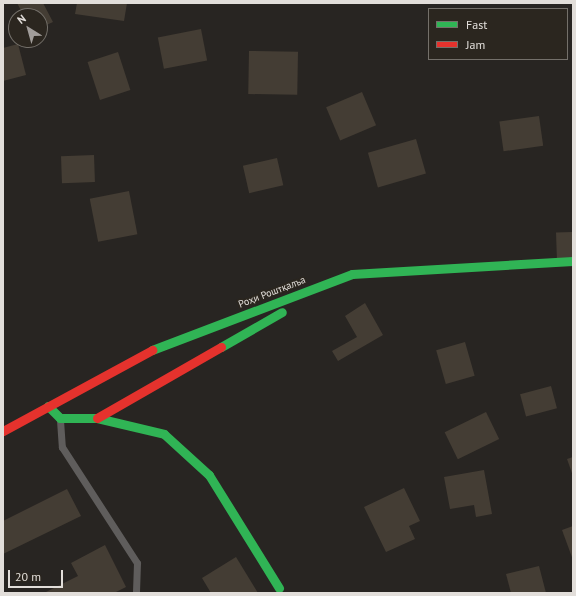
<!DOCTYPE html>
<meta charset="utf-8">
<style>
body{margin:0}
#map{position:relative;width:576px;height:596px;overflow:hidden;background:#282522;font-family:"PT Sans",sans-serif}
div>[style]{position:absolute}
.building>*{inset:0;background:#443d34;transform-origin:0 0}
.lane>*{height:7px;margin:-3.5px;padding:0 3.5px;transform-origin:3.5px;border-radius:3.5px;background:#5f5d5c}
.fast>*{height:9px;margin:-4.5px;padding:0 4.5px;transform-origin:4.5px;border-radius:4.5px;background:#30b455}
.jam>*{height:9px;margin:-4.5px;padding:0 4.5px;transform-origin:4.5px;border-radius:4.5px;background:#e5322d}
span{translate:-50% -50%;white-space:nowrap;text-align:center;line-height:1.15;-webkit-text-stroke:3.5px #2b261f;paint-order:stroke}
.street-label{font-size:10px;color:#e2deda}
.frame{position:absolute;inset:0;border:4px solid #e2deda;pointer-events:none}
.legend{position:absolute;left:428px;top:8px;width:140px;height:52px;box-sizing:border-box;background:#2b261f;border:1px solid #74706a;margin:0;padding:5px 7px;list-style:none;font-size:12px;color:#e2deda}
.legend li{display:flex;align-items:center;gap:8px;height:20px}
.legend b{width:20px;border:1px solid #74706a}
.north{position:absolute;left:8px;top:8px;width:40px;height:40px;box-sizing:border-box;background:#2b261f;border:1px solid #74706a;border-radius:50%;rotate:323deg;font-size:11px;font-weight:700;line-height:16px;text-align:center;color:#e2deda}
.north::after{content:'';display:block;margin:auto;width:14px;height:18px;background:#a19d9a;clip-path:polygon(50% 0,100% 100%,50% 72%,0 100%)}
.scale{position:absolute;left:8px;top:570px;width:55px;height:18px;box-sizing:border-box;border:2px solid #e2deda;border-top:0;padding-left:5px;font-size:12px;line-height:14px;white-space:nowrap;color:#e2deda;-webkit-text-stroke:3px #2b261f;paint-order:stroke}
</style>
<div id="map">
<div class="building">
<i style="clip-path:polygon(17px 3px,43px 3px,53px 22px,40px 28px,40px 16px,24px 16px)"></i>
<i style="clip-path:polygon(77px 3px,127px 3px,124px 21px,75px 14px)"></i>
<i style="left:201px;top:29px;width:32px;height:44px;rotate:79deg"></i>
<i style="clip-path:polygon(18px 44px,26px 75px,3px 81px,3px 48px)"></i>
<i style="left:249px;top:51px;width:49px;height:43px;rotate:1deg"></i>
<i style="left:118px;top:52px;width:40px;height:32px;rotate:72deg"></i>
<i style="left:362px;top:92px;width:36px;height:39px;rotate:67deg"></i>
<i style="left:539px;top:116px;width:30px;height:40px;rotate:82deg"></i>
<i style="left:416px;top:139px;width:36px;height:50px;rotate:74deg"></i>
<i style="left:94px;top:155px;width:27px;height:33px;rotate:88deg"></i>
<i style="left:277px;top:158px;width:28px;height:35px;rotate:77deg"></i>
<i style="left:129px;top:191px;width:44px;height:40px;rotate:79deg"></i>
<i style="left:572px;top:232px;width:27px;height:16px;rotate:88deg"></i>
<i style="clip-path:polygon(365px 303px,383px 335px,338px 361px,332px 351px,357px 337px,345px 316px)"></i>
<i style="left:465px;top:342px;width:35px;height:30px;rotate:74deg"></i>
<i style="left:551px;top:386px;width:23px;height:32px;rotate:75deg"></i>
<i style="left:486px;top:412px;width:30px;height:46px;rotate:64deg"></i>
<i style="clip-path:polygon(573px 457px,573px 476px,567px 459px)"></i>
<i style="clip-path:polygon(484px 470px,492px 514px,476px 517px,474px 505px,450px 509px,444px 477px)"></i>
<i style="clip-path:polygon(404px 488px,420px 521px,409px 526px,415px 539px,386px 552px,364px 507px)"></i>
<i style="clip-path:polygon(67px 489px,81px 516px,3px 554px,3px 521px)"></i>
<i style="clip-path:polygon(573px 526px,573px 560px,562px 530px)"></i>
<i style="clip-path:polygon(105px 545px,126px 587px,114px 593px,44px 593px,78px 576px,71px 563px)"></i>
<i style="clip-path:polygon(236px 557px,258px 593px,211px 593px,202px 578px)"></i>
<i style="clip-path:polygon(539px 566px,546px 593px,511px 593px,506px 574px)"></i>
</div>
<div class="lane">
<i style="left:60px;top:420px;width:27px;rotate:86deg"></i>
<i style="left:62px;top:447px;width:138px;rotate:57.1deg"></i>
<i style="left:137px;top:563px;width:30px;rotate:92deg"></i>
</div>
<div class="fast">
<i style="left:221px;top:347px;width:70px;rotate:-29.8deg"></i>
<i style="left:152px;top:350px;width:214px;rotate:-20.8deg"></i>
<i style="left:352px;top:274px;width:221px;rotate:-3.4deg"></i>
<i style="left:48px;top:406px;width:17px;rotate:45deg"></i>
<i style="left:60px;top:418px;width:37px"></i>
<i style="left:97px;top:418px;width:69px;rotate:13.4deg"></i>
<i style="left:164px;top:434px;width:61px;rotate:42.3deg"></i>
<i style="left:209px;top:475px;width:133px;rotate:58.2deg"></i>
</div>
<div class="jam">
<i style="left:97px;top:418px;width:143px;rotate:-29.8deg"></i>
<i style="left:3px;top:431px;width:170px;rotate:-28.5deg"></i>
</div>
<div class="street-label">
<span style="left:272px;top:292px;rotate:-21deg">Роҳи Роштқалъа</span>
</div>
<div class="frame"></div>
<ul class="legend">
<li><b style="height:5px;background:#30b455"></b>Fast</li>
<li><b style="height:5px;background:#e5322d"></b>Jam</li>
</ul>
<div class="north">N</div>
<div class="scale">20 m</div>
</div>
